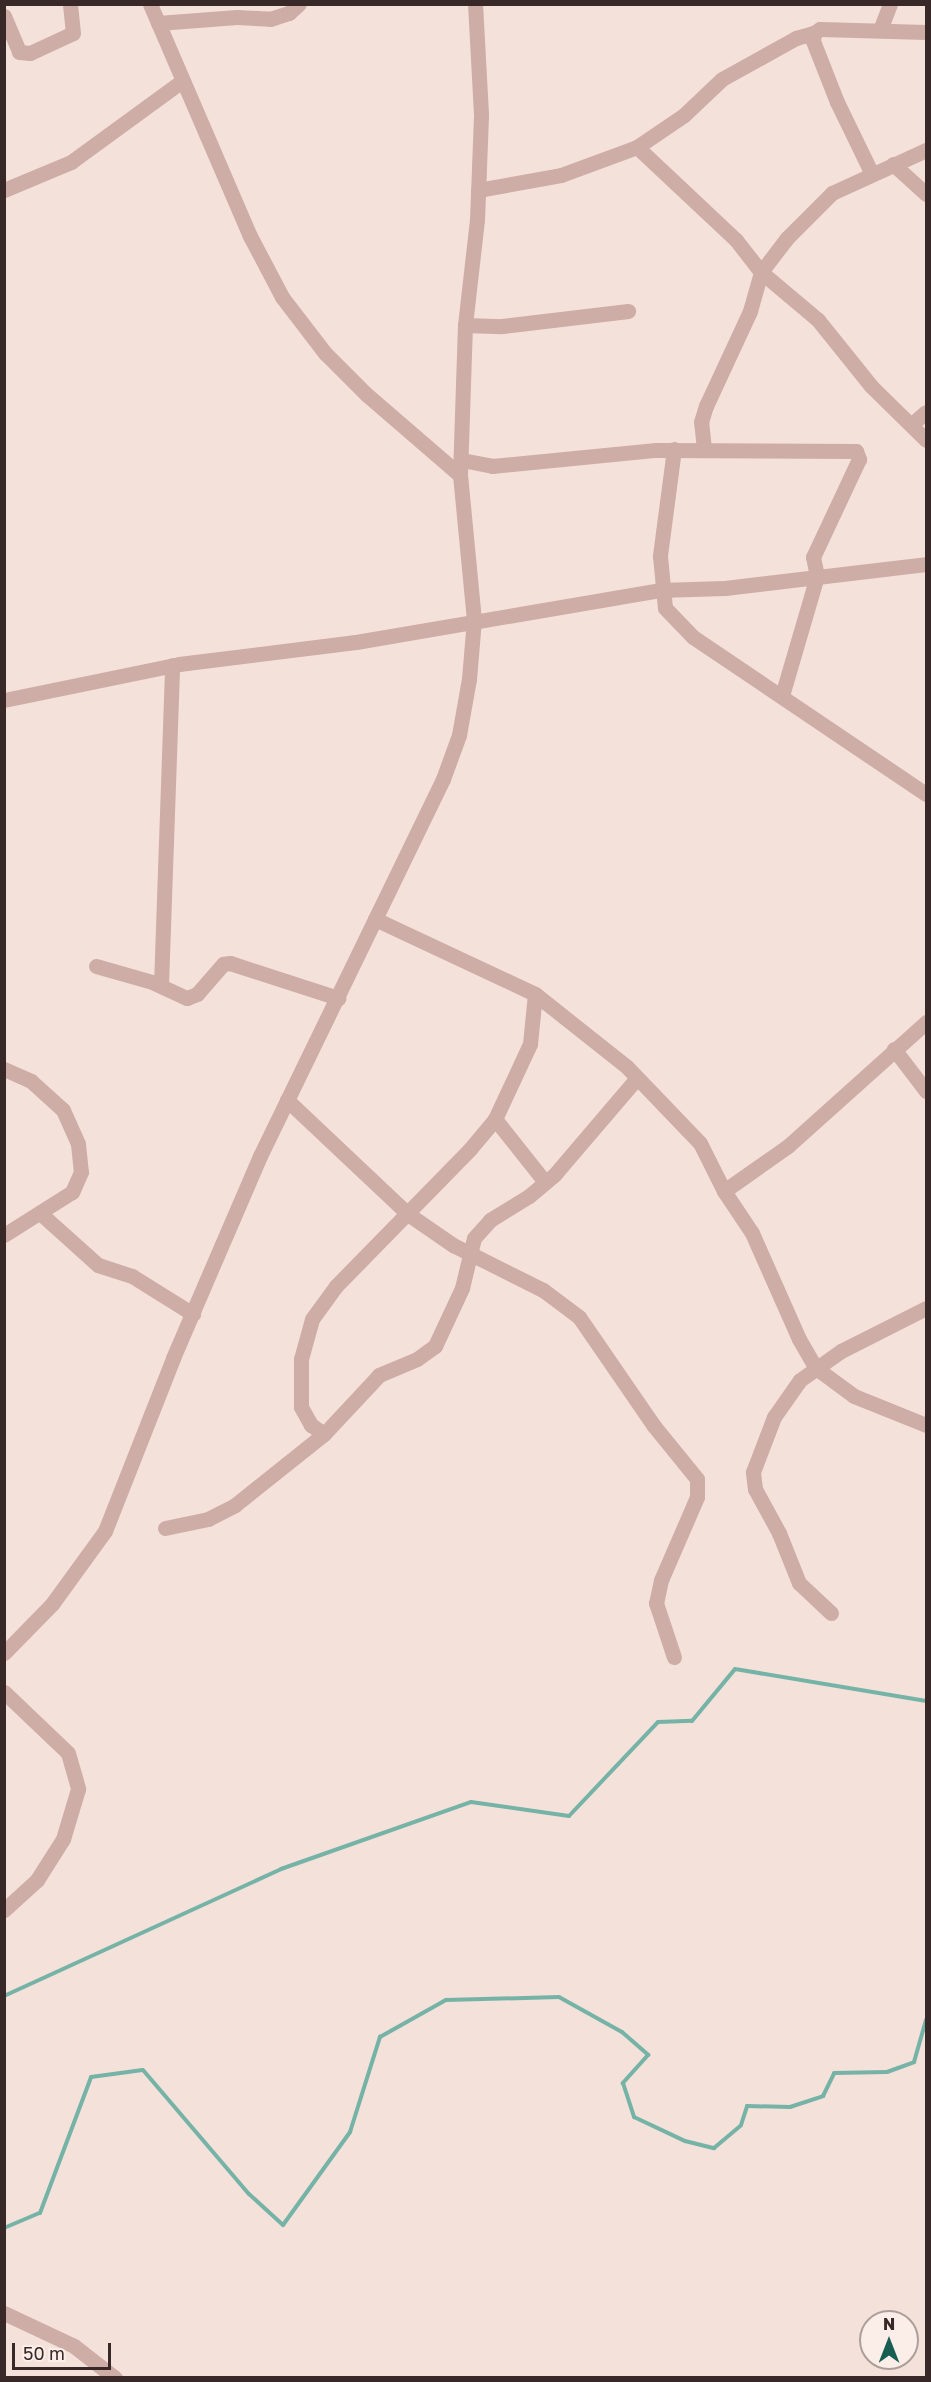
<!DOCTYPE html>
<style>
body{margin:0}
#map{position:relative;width:931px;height:2382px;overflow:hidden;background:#f4e1da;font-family:"Golos Text",sans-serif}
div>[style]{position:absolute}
.stream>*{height:4px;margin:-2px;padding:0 2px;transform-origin:2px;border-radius:2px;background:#76b3a7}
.minor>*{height:15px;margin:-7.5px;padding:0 7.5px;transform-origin:7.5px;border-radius:7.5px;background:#cdada5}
span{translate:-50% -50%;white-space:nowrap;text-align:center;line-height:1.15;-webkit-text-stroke:6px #fbede7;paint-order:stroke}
.frame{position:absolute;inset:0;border:6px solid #382827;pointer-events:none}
.north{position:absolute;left:859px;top:2310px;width:60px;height:60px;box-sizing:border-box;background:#fbede7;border:2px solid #ad9e9a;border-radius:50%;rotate:0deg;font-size:16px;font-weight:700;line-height:24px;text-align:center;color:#382827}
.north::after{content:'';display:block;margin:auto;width:21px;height:27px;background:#185d51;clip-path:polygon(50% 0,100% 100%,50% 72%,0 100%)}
.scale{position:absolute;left:12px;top:2343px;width:99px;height:27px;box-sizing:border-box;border:3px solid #382827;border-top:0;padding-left:8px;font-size:18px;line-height:21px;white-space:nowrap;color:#382827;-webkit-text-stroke:4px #fbede7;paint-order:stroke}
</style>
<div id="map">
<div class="stream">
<i style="left:4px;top:1996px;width:305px;rotate:-24.6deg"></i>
<i style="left:281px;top:1869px;width:201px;rotate:-19.4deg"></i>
<i style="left:471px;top:1802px;width:99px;rotate:8.1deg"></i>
<i style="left:569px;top:1816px;width:129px;rotate:-46.6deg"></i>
<i style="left:658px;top:1722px;width:34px;rotate:-2deg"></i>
<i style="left:692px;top:1721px;width:67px;rotate:-50.4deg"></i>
<i style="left:735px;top:1669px;width:194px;rotate:9.5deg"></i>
<i style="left:4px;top:2228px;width:39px;rotate:-23deg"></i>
<i style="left:40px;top:2213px;width:145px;rotate:-69.4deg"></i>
<i style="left:91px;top:2077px;width:52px;rotate:-7.7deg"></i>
<i style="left:143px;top:2070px;width:163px;rotate:49.5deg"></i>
<i style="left:249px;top:2194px;width:46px;rotate:42.4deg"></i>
<i style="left:283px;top:2225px;width:115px;rotate:-54.2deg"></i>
<i style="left:350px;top:2132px;width:100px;rotate:-72.5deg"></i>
<i style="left:380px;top:2037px;width:76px;rotate:-29.3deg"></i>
<i style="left:446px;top:2000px;width:113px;rotate:-1.5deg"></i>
<i style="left:559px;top:1997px;width:72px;rotate:29.1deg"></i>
<i style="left:622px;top:2032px;width:35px;rotate:41deg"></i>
<i style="left:648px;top:2055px;width:38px;rotate:132deg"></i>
<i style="left:623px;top:2083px;width:36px;rotate:72deg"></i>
<i style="left:634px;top:2117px;width:56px;rotate:25.2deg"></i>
<i style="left:685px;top:2141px;width:30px;rotate:14deg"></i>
<i style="left:714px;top:2148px;width:35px;rotate:-40deg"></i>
<i style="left:741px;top:2125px;width:20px;rotate:-72deg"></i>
<i style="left:747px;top:2106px;width:43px;rotate:1.3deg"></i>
<i style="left:790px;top:2107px;width:35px;rotate:-18deg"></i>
<i style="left:823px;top:2096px;width:25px;rotate:-64deg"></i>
<i style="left:834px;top:2073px;width:53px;rotate:-1.1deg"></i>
<i style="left:887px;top:2072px;width:29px;rotate:-20deg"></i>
<i style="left:914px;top:2062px;width:44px;rotate:-74.1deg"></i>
</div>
<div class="minor">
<i style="left:150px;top:4px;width:253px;rotate:66.7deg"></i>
<i style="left:250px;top:236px;width:69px;rotate:62.3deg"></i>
<i style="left:282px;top:297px;width:71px;rotate:52.5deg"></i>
<i style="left:325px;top:353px;width:58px;rotate:45deg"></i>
<i style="left:366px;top:394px;width:124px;rotate:40.8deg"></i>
<i style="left:4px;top:16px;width:39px;rotate:67deg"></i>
<i style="left:19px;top:52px;width:11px;rotate:5deg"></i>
<i style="left:30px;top:53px;width:47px;rotate:-24.9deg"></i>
<i style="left:73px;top:33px;width:29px;rotate:-96deg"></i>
<i style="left:158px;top:23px;width:79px;rotate:-4.3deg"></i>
<i style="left:237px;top:17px;width:33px;rotate:3deg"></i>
<i style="left:270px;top:19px;width:20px;rotate:-18deg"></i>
<i style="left:289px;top:13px;width:13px;rotate:-42deg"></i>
<i style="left:880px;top:30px;width:28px;rotate:-69deg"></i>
<i style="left:637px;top:147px;width:136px;rotate:43.2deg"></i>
<i style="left:736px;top:240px;width:41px;rotate:52deg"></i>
<i style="left:761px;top:272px;width:75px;rotate:40.1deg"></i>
<i style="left:818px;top:320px;width:85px;rotate:51.2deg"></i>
<i style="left:871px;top:386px;width:77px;rotate:44.5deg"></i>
<i style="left:893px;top:164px;width:45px;rotate:42.3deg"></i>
<i style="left:871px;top:172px;width:78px;rotate:-115.9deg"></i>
<i style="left:837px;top:102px;width:66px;rotate:-111.5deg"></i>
<i style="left:813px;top:41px;width:8px;rotate:-83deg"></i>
<i style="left:814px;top:33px;width:7px;rotate:-34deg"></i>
<i style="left:820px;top:29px;width:106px;rotate:1.6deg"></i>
<i style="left:4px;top:190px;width:73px;rotate:-22.7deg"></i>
<i style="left:71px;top:162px;width:137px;rotate:-36.1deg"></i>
<i style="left:478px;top:190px;width:84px;rotate:-10.2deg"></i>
<i style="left:561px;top:175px;width:81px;rotate:-20.2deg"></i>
<i style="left:637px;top:147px;width:57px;rotate:-34.2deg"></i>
<i style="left:684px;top:115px;width:52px;rotate:-43.5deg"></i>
<i style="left:722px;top:79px;width:85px;rotate:-29deg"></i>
<i style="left:796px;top:38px;width:19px;rotate:-16deg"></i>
<i style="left:465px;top:325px;width:37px;rotate:2deg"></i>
<i style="left:502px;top:326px;width:127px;rotate:-6.8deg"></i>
<i style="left:912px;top:424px;width:18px;rotate:-41deg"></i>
<i style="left:674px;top:449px;width:108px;rotate:97.5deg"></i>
<i style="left:660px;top:556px;width:52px;rotate:84.5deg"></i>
<i style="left:665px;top:608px;width:40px;rotate:46deg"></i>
<i style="left:693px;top:637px;width:281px;rotate:34deg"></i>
<i style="left:704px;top:449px;width:27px;rotate:-96deg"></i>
<i style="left:701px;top:422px;width:17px;rotate:-73deg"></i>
<i style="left:706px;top:406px;width:105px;rotate:-65.1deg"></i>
<i style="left:750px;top:311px;width:41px;rotate:-74.2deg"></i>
<i style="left:761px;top:272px;width:43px;rotate:-52.6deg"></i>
<i style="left:787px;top:238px;width:64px;rotate:-45deg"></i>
<i style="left:832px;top:193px;width:103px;rotate:-24.6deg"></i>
<i style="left:462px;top:460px;width:31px;rotate:11deg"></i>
<i style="left:492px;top:466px;width:165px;rotate:-5.6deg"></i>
<i style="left:656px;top:450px;width:200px;rotate:0.3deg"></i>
<i style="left:856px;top:451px;width:9px;rotate:69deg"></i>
<i style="left:859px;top:459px;width:108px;rotate:115.1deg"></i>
<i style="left:813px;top:557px;width:19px;rotate:78deg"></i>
<i style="left:817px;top:576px;width:125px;rotate:106.3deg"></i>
<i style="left:4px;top:700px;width:179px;rotate:-11.6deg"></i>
<i style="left:179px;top:664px;width:178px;rotate:-7.1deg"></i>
<i style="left:356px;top:642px;width:308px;rotate:-9.7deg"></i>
<i style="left:660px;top:590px;width:65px;rotate:-1.8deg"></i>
<i style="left:725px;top:588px;width:202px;rotate:-6.8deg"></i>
<i style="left:375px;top:919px;width:177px;rotate:25.1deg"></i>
<i style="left:535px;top:994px;width:117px;rotate:38.4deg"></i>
<i style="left:627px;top:1067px;width:105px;rotate:46.2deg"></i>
<i style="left:700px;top:1143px;width:54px;rotate:63.4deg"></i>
<i style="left:724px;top:1191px;width:50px;rotate:56.3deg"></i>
<i style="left:752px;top:1233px;width:116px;rotate:66.1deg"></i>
<i style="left:799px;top:1339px;width:34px;rotate:60deg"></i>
<i style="left:816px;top:1368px;width:47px;rotate:36.4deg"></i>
<i style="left:854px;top:1396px;width:78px;rotate:21.9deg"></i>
<i style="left:96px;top:966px;width:58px;rotate:15.9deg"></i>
<i style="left:152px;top:982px;width:38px;rotate:25deg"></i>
<i style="left:187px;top:998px;width:11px;rotate:-22deg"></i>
<i style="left:197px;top:994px;width:40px;rotate:-49deg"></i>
<i style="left:223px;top:964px;width:7px;rotate:-8deg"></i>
<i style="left:230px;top:963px;width:114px;rotate:18deg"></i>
<i style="left:161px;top:985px;width:320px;rotate:-88deg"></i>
<i style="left:894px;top:1049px;width:53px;rotate:52.7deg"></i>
<i style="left:4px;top:1069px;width:30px;rotate:24deg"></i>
<i style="left:31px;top:1081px;width:43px;rotate:42.2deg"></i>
<i style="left:63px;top:1110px;width:37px;rotate:66deg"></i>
<i style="left:78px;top:1144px;width:28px;rotate:84deg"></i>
<i style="left:81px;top:1172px;width:22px;rotate:114deg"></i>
<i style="left:72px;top:1192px;width:80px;rotate:147.7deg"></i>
<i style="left:287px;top:1100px;width:166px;rotate:43.3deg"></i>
<i style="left:408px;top:1214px;width:55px;rotate:34.6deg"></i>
<i style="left:453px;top:1245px;width:101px;rotate:26.6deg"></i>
<i style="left:543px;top:1290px;width:45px;rotate:36.9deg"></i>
<i style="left:579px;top:1317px;width:132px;rotate:55.5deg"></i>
<i style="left:654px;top:1426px;width:68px;rotate:50.9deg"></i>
<i style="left:697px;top:1479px;width:18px;rotate:90deg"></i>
<i style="left:697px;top:1497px;width:90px;rotate:113.4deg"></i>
<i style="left:661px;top:1580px;width:24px;rotate:102deg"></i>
<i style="left:656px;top:1603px;width:57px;rotate:71.6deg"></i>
<i style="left:495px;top:1119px;width:80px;rotate:51.6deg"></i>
<i style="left:724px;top:1191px;width:78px;rotate:-35.1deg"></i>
<i style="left:788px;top:1146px;width:186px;rotate:-41.9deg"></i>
<i style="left:40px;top:1213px;width:78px;rotate:41.9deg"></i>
<i style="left:98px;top:1265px;width:36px;rotate:18deg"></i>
<i style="left:132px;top:1276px;width:72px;rotate:31.9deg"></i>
<i style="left:324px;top:1434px;width:16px;rotate:-145deg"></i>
<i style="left:311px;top:1425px;width:21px;rotate:-119deg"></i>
<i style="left:301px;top:1407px;width:48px;rotate:-90deg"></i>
<i style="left:301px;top:1359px;width:41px;rotate:-74.6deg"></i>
<i style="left:312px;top:1319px;width:41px;rotate:-54deg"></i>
<i style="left:336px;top:1286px;width:192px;rotate:-45.6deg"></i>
<i style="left:470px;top:1149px;width:39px;rotate:-50deg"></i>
<i style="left:495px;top:1119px;width:83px;rotate:-65deg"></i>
<i style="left:530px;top:1044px;width:50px;rotate:-84.3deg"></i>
<i style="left:165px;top:1528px;width:44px;rotate:-11.8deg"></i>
<i style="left:208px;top:1519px;width:30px;rotate:-27deg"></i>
<i style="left:235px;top:1505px;width:114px;rotate:-38.6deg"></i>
<i style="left:324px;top:1434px;width:81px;rotate:-47deg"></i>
<i style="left:379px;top:1375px;width:41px;rotate:-22.8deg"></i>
<i style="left:417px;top:1359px;width:22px;rotate:-36deg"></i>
<i style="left:435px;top:1346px;width:64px;rotate:-65deg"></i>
<i style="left:462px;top:1288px;width:51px;rotate:-76.5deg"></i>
<i style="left:474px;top:1238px;width:24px;rotate:-48deg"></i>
<i style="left:490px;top:1220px;width:46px;rotate:-31.6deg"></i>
<i style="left:529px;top:1196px;width:34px;rotate:-40deg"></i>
<i style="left:555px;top:1174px;width:126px;rotate:-49.5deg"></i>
<i style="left:831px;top:1613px;width:44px;rotate:-136.8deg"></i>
<i style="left:799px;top:1583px;width:54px;rotate:-111.8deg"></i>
<i style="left:779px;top:1533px;width:50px;rotate:-118.6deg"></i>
<i style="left:755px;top:1489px;width:17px;rotate:-97deg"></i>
<i style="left:753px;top:1472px;width:59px;rotate:-69.1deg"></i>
<i style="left:774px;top:1417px;width:45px;rotate:-54.9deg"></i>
<i style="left:800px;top:1380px;width:50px;rotate:-35.3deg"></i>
<i style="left:841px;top:1351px;width:95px;rotate:-26.8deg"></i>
<i style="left:4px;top:1653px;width:69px;rotate:-45.6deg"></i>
<i style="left:52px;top:1604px;width:90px;rotate:-54deg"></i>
<i style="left:105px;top:1531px;width:186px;rotate:-68.5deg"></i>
<i style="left:173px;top:1358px;width:220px;rotate:-66.7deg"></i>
<i style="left:260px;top:1156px;width:419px;rotate:-64.1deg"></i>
<i style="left:443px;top:779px;width:47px;rotate:-70deg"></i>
<i style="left:459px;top:735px;width:57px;rotate:-79.9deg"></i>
<i style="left:469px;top:679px;width:59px;rotate:-85.2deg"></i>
<i style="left:474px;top:620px;width:146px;rotate:-95.5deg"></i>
<i style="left:460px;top:475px;width:150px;rotate:-88.1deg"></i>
<i style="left:465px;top:325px;width:106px;rotate:-83.5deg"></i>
<i style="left:477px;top:220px;width:106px;rotate:-87.8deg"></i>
<i style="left:481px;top:114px;width:110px;rotate:-93.1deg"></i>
<i style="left:4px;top:1692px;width:88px;rotate:43.6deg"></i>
<i style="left:68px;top:1753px;width:37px;rotate:74deg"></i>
<i style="left:78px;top:1789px;width:52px;rotate:106.7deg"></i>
<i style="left:63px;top:1839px;width:49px;rotate:122.4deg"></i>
<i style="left:37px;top:1880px;width:45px;rotate:137.7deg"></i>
<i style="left:4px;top:2313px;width:77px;rotate:25.2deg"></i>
<i style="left:74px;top:2346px;width:52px;rotate:38deg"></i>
</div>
<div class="frame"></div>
<div class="north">N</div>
<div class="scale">50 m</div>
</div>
